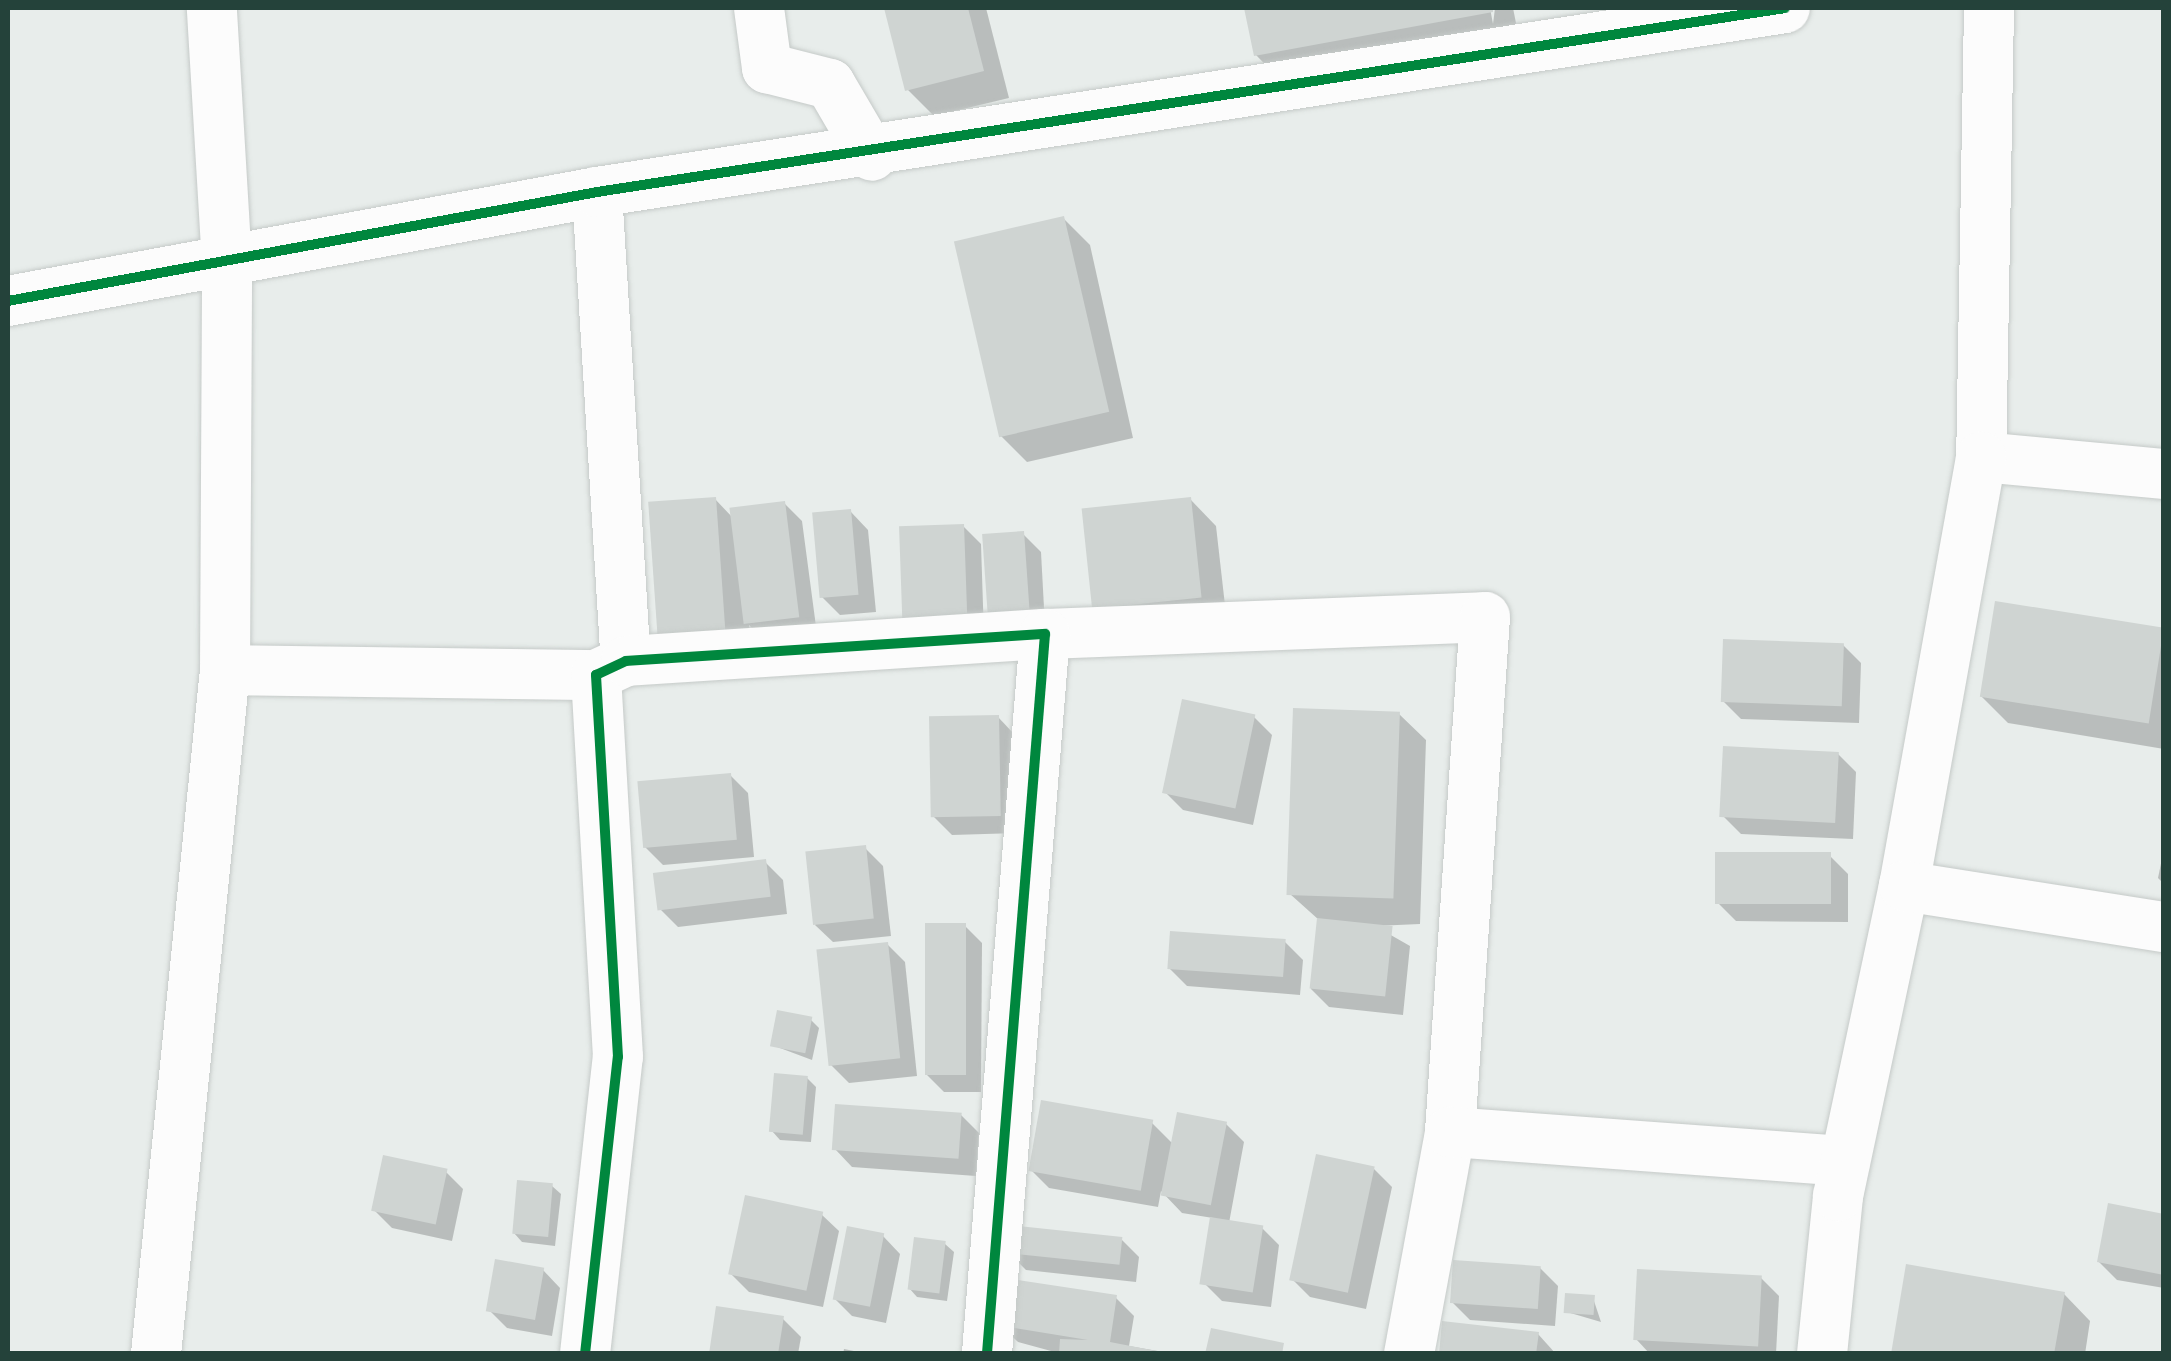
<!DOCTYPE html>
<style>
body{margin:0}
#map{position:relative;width:2171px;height:1361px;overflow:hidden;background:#e8edeb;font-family:"Golos Text",sans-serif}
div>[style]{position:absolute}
.shadow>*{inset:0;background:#0003}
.building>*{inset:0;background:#cfd4d2;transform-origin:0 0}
.roads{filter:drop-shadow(0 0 2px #c5cac8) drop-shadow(0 0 2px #c5cac8)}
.minor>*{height:50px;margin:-25px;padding:0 25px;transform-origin:25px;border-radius:25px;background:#fcfcfc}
.cycleway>*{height:10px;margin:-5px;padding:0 5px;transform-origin:5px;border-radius:5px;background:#00873e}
span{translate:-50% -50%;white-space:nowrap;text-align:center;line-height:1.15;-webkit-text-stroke:8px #f7fbf9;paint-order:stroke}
.frame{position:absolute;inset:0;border:10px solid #24423a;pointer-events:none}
</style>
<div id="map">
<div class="shadow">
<i style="clip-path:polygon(887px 8px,986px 8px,1009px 98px,934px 116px,908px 90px)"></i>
<i style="clip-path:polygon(1247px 8px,1490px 8px,1493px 24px,1495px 8px,1513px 8px,1519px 38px,1282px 82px,1256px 55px)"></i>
<i style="clip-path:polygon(1063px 218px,1090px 245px,1133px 438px,1027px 462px,1000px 435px)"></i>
<i style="clip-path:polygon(715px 499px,733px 518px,784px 503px,802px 521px,817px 634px,765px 641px,749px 625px,752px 660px,688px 665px)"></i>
<i style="clip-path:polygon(1190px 499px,1216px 526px,1227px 623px,1095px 607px)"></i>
<i style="clip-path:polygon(851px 512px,868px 530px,876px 612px,840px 615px,822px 597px)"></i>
<i style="clip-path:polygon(963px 526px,981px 544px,984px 636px,923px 638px)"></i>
<i style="clip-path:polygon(1023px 534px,1041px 552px,1046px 645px,991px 629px)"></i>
<i style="clip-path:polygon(2164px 632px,2164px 749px,2008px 723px,1982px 697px)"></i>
<i style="clip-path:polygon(1843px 645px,1861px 663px,1859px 723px,1741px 719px,1723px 701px)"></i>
<i style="clip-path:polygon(1399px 714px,1426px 740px,1420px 924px,1375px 926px,1410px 946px,1403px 1015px,1329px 1007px,1311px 989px,1319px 920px,1290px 894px)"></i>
<i style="clip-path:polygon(998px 717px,1015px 735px,1018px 833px,952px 835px,934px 817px)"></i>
<i style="clip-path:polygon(1254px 717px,1272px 735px,1253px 825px,1183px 810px,1165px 792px)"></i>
<i style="clip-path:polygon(1838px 754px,1856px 772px,1853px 839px,1741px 834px,1723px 816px)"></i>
<i style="clip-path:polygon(730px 775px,748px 793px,754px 857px,663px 865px,645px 847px)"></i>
<i style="clip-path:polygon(865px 848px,883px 866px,891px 936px,833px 942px,815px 925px)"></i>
<i style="clip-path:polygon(2164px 849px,2164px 884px,2158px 878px)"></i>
<i style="clip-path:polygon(1830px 856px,1848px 874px,1848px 922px,1736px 921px,1718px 903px)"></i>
<i style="clip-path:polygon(765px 862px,783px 880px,787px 914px,678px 927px,660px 909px)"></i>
<i style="clip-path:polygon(964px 925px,982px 943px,981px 1092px,944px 1092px,926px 1074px)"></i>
<i style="clip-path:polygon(1285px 942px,1303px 960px,1300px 995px,1187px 986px,1169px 968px)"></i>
<i style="clip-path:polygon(887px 944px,905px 962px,917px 1076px,849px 1083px,831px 1065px)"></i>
<i style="clip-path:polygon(810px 1019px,819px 1028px,812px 1060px,772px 1045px)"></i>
<i style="clip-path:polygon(807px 1078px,816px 1087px,811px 1142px,780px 1140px,772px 1131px)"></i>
<i style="clip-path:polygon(961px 1115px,979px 1133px,976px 1176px,852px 1167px,835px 1149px)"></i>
<i style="clip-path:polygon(1151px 1122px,1173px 1144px,1226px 1124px,1244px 1142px,1229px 1223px,1261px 1227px,1279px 1245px,1271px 1307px,1222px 1301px,1204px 1283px,1213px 1218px,1182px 1213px,1161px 1191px,1158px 1207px,1049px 1188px,1031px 1170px)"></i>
<i style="clip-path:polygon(1374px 1169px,1392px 1187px,1366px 1309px,1310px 1297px,1292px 1279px)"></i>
<i style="clip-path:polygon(445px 1171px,463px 1189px,452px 1241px,392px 1228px,374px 1210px)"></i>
<i style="clip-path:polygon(552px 1186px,561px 1194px,555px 1246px,522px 1242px,514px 1233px)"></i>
<i style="clip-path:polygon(821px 1214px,839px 1231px,823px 1307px,749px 1292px,731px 1274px)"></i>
<i style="clip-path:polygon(2164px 1216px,2164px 1288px,2117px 1280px,2099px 1262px)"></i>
<i style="clip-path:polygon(883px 1236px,900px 1254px,886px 1323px,852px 1316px,834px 1298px)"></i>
<i style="clip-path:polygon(1121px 1239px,1139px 1257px,1136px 1282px,1026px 1270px,1008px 1252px)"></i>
<i style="clip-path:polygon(945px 1244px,954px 1252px,947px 1301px,917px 1297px,909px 1288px)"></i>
<i style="clip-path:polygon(1540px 1268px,1558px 1286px,1555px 1326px,1470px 1320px,1452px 1302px)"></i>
<i style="clip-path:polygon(543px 1270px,560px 1288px,552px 1336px,507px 1328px,489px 1310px)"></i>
<i style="clip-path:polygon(1761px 1278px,1779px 1296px,1776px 1354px,1650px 1354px,1636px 1339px)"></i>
<i style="clip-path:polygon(2064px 1294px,2090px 1321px,2085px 1354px,1894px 1354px)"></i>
<i style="clip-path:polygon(1116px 1298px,1134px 1316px,1129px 1346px,1175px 1354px,1062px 1354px,1018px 1342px,1000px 1325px)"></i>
<i style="clip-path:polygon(1593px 1298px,1601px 1322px,1567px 1312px)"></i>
<i style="clip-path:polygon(783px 1319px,801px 1337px,798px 1354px,711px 1354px)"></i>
<i style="clip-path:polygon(1538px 1334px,1556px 1354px,1442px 1354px)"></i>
<i style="clip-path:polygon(844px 1349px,869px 1354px,843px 1354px)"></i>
</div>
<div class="building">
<i style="clip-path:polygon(884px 8px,968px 8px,984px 71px,905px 91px)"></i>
<i style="clip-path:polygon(1244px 8px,1493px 8px,1493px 12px,1254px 56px)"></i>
<i style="left:1064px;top:216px;width:201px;height:113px;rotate:77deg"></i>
<i style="left:716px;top:497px;width:137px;height:68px;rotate:86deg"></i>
<i style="left:1191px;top:497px;width:101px;height:110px;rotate:84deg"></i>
<i style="left:785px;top:501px;width:117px;height:56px;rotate:83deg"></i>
<i style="left:851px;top:509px;width:86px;height:39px;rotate:85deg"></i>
<i style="left:964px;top:524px;width:95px;height:65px;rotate:88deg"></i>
<i style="left:1024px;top:531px;width:97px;height:42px;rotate:86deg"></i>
<i style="left:1995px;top:601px;width:171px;height:97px;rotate:9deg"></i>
<i style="left:1723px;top:639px;width:121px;height:63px;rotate:2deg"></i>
<i style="left:1182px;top:699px;width:75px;height:96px;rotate:12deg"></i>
<i style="left:1293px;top:708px;width:107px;height:187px;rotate:2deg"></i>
<i style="left:999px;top:715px;width:101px;height:70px;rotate:89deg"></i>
<i style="left:1723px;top:746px;width:116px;height:71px;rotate:3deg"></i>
<i style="left:731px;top:773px;width:67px;height:94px;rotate:85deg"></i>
<i style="left:866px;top:845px;width:74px;height:61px;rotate:84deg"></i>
<i style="left:1715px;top:852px;width:116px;height:52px"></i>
<i style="left:766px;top:859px;width:38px;height:114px;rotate:83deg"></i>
<i style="left:1317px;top:918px;width:76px;height:71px;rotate:6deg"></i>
<i style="left:925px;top:923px;width:41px;height:152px"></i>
<i style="left:1170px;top:931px;width:116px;height:38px;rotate:4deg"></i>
<i style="left:888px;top:942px;width:117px;height:72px;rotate:84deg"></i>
<i style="left:777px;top:1010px;width:36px;height:37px;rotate:11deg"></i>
<i style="left:774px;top:1073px;width:34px;height:59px;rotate:5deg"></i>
<i style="left:1041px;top:1100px;width:114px;height:72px;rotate:10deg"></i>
<i style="left:835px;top:1104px;width:127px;height:46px;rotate:4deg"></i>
<i style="left:1177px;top:1112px;width:51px;height:85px;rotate:11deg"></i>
<i style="left:1316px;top:1154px;width:60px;height:129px;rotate:12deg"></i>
<i style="left:383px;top:1155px;width:66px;height:57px;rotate:12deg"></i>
<i style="left:517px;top:1180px;width:36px;height:54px;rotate:5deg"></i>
<i style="left:745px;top:1195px;width:80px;height:81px;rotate:12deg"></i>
<i style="clip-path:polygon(2108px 1203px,2164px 1214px,2164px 1275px,2097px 1262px)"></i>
<i style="left:1210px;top:1217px;width:54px;height:68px;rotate:9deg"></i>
<i style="left:1008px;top:1225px;width:115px;height:28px;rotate:6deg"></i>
<i style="left:847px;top:1226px;width:38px;height:75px;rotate:11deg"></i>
<i style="left:914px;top:1237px;width:32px;height:53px;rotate:7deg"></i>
<i style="left:495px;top:1259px;width:50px;height:53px;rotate:10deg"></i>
<i style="left:1453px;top:1260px;width:88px;height:43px;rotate:4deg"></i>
<i style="clip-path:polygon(1906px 1264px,2065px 1292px,2054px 1354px,1891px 1354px)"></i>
<i style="left:1637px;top:1269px;width:125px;height:71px;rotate:3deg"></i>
<i style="clip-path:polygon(1005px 1278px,1117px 1295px,1110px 1342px,1172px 1354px,1059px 1354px,1060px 1339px,1088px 1340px,997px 1325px)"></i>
<i style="left:1565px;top:1293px;width:30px;height:20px;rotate:4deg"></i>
<i style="clip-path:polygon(716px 1306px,784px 1316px,778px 1354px,709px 1354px)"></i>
<i style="clip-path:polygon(1442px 1321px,1539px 1332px,1536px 1354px,1439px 1354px)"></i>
<i style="clip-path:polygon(1211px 1328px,1284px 1343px,1282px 1354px,1205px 1354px)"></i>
</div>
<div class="roads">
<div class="minor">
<i style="left:759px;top:8px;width:61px;rotate:82.4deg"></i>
<i style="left:767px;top:68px;width:65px;rotate:14.3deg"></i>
<i style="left:830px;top:84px;width:83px;rotate:59.7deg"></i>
<i style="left:1989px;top:8px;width:449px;rotate:91deg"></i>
<i style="left:1981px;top:457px;width:184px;rotate:5.3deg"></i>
<i style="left:597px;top:192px;width:470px;rotate:86.5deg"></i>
<i style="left:8px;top:301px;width:599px;rotate:-10.48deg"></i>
<i style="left:597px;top:192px;width:1202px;rotate:-8.8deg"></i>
<i style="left:1045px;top:634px;width:440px;rotate:-2.2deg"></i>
<i style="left:1485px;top:617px;width:516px;rotate:93.89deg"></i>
<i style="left:225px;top:670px;width:371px;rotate:0.8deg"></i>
<i style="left:1904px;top:886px;width:436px;rotate:-79.8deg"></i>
<i style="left:156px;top:1354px;width:687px;rotate:-84.24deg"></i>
<i style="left:225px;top:670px;width:406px;rotate:-89.7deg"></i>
<i style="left:227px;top:264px;width:256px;rotate:-93.4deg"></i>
<i style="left:585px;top:1354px;width:299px;rotate:-83.7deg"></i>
<i style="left:618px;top:1057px;width:383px;rotate:-93.3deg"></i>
<i style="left:596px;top:675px;width:33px;rotate:-25deg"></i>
<i style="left:626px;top:661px;width:420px;rotate:-3.7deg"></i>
<i style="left:1045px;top:634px;width:722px;rotate:94.61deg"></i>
<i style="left:1409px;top:1354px;width:226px;rotate:-79.5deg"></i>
<i style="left:1450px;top:1132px;width:396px;rotate:4.2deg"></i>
<i style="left:1822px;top:1354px;width:159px;rotate:-84.2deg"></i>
<i style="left:1838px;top:1196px;width:317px;rotate:-78deg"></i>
<i style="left:1904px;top:886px;width:263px;rotate:9deg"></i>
</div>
</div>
<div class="cycleway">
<i style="left:8px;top:301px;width:599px;rotate:-10.48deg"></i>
<i style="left:597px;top:192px;width:1202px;rotate:-8.8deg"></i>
<i style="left:585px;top:1354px;width:299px;rotate:-83.7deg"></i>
<i style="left:618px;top:1057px;width:383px;rotate:-93.3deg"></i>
<i style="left:596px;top:675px;width:33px;rotate:-25deg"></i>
<i style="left:626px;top:661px;width:420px;rotate:-3.7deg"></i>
<i style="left:1045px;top:634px;width:722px;rotate:94.61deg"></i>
</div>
<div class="frame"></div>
</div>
